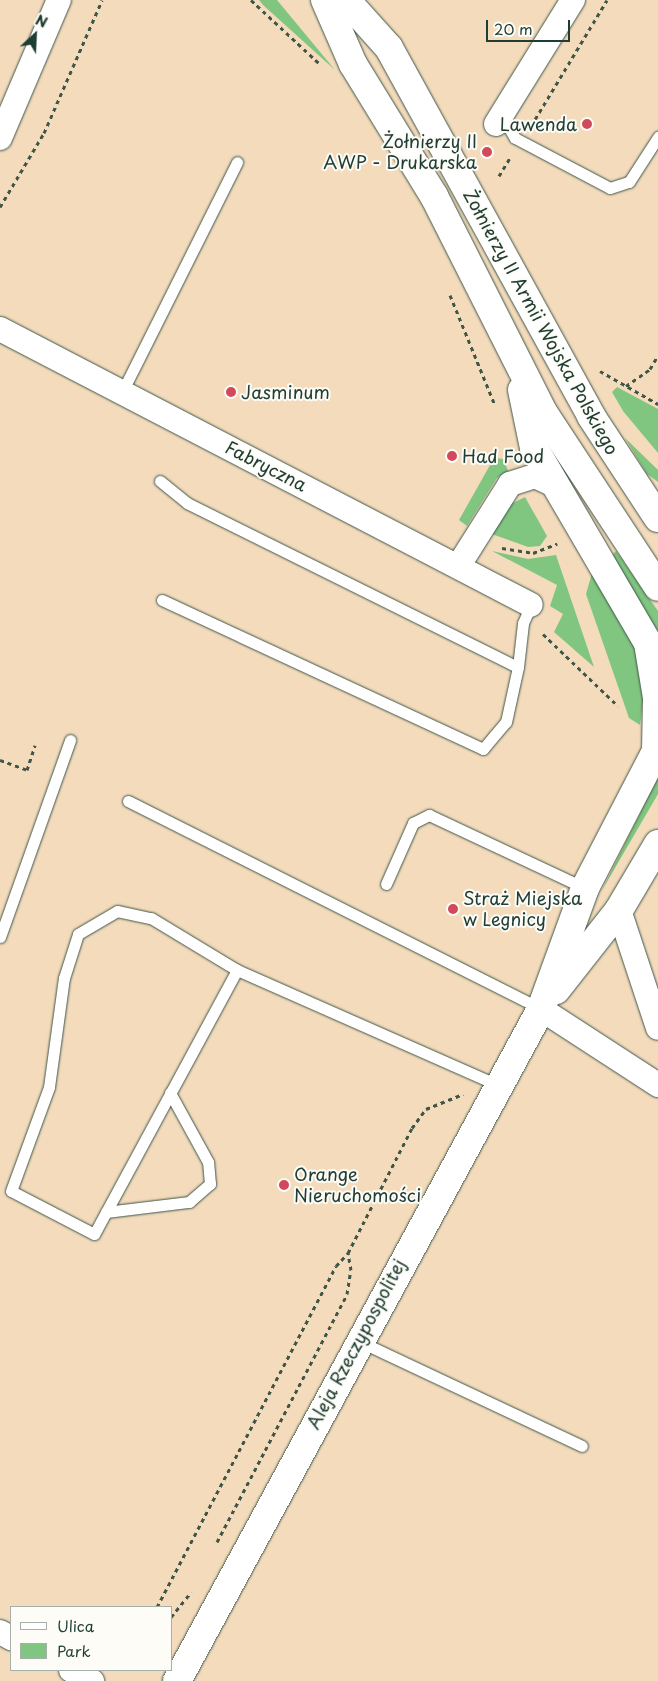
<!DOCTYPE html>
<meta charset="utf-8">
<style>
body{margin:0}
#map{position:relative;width:658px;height:1681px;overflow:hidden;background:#f3dbbc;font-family:"Playpen Sans",sans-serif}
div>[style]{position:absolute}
.green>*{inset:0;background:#81c680}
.path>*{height:3px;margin-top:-1.5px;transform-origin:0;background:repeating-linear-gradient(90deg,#3f5548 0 4px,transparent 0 8px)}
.roads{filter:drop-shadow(0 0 1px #3f5548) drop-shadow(0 0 1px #3f5548)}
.service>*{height:11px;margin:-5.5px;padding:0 5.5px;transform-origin:5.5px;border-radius:5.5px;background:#fff}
.minor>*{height:24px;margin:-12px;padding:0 12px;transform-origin:12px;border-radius:12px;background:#fff}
.tertiary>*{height:28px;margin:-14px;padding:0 14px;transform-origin:14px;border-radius:14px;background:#fff}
.dots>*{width:14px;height:14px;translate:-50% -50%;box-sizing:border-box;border:2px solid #fdfcf7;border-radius:50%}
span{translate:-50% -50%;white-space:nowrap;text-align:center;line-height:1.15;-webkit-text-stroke:4px #fdfcf7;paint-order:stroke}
.poi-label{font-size:18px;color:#1f3d34}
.right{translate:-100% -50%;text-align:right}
.left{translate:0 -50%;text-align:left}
.street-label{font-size:18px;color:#1f3d34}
.legend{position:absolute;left:10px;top:1606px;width:162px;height:65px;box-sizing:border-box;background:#fdfcf7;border:1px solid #a4b0a9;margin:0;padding:6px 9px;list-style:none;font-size:15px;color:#1f3d34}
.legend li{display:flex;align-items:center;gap:10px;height:25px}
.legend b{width:25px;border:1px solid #a4b0a9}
.north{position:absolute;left:10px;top:10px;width:50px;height:50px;-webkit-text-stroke:4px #fdfcf7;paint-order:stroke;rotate:25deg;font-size:14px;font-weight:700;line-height:20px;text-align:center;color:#1f3d34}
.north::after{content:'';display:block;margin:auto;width:18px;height:22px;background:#1f3d34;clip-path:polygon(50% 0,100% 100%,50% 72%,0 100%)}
.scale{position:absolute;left:486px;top:20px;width:84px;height:22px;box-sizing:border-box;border:2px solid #1f3d34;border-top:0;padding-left:6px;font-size:15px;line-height:18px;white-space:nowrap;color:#1f3d34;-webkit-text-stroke:4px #fdfcf7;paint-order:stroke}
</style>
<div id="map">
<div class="green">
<i style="clip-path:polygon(259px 0,277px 0,335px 70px,263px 5px)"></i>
<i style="clip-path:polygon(617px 387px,658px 409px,658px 453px,623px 411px,612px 392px)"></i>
<i style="clip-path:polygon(625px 438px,658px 470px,658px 482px,647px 474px)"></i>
<i style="clip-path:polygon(494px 458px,504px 459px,508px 471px,497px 478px,467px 526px,459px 520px)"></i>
<i style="clip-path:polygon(525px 497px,547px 536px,540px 546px,528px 547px,489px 533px,507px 506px)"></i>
<i style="clip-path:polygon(492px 551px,528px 559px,556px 555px,594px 667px,554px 632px,563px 614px,550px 606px,557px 585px)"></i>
<i style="clip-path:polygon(616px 551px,658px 611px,658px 639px,611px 556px)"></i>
<i style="clip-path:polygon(592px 573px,634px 641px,644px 692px,640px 725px,629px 718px,586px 594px)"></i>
<i style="clip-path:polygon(658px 777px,658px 794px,601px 892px)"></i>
</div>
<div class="path">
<i style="left:251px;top:0;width:96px;rotate:42.9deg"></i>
<i style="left:531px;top:126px;width:147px;rotate:-58.9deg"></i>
<i style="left:499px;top:176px;width:21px;rotate:-59deg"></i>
<i style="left:0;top:207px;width:86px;rotate:-59.3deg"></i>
<i style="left:44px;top:133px;width:145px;rotate:-66.4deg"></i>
<i style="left:450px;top:295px;width:119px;rotate:67.8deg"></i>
<i style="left:600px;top:371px;width:67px;rotate:29.6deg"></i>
<i style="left:626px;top:386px;width:29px;rotate:-35deg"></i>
<i style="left:650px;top:369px;width:16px;rotate:-60deg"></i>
<i style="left:502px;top:548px;width:31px;rotate:9deg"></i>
<i style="left:533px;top:553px;width:26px;rotate:-21deg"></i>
<i style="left:543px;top:634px;width:104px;rotate:43.8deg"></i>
<i style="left:0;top:760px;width:29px;rotate:20deg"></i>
<i style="left:27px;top:770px;width:26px;rotate:-72deg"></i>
<i style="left:217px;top:1542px;width:280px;rotate:-62.3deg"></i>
<i style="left:347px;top:1294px;width:24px;rotate:-81deg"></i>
<i style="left:351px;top:1270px;width:17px;rotate:-100deg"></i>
<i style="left:348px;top:1253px;width:140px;rotate:-62.9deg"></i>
<i style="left:412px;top:1128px;width:24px;rotate:-54deg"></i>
<i style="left:426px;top:1109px;width:40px;rotate:-22deg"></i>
<i style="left:157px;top:1607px;width:385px;rotate:-62.3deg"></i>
<i style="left:336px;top:1266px;width:18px;rotate:-47deg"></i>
<i style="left:171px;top:1617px;width:32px;rotate:-51deg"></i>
</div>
<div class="roads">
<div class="service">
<i style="left:502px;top:115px;width:26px;rotate:61deg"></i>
<i style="left:515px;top:138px;width:107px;rotate:27.8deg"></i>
<i style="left:610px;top:188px;width:20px;rotate:-18deg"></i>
<i style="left:629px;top:182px;width:54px;rotate:-57.2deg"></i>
<i style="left:122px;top:392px;width:257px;rotate:-63.4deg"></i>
<i style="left:160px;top:481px;width:35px;rotate:39deg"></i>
<i style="left:187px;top:503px;width:369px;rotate:26.4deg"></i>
<i style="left:518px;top:667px;width:44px;rotate:-83.5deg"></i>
<i style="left:523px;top:623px;width:20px;rotate:-66deg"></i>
<i style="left:162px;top:600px;width:354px;rotate:24.9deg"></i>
<i style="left:483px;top:749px;width:35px;rotate:-50deg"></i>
<i style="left:506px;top:722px;width:56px;rotate:-77.7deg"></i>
<i style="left:128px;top:801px;width:462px;rotate:26.7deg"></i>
<i style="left:386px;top:884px;width:67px;rotate:-66.1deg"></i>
<i style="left:413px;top:823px;width:18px;rotate:-27deg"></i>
<i style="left:429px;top:815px;width:172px;rotate:25.1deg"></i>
<i style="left:0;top:937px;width:209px;rotate:-70.4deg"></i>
<i style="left:237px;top:970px;width:300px;rotate:118.4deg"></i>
<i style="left:94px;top:1234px;width:93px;rotate:-152.6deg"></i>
<i style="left:11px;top:1191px;width:111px;rotate:-69.9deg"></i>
<i style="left:49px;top:1087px;width:110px;rotate:-82.2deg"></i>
<i style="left:64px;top:978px;width:46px;rotate:-72.3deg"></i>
<i style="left:78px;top:934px;width:45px;rotate:-30.5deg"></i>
<i style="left:117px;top:911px;width:35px;rotate:12deg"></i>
<i style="left:151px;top:918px;width:100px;rotate:31.2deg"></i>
<i style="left:237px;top:970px;width:285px;rotate:23.8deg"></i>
<i style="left:106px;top:1212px;width:84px;rotate:-6.9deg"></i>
<i style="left:189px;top:1202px;width:28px;rotate:-41deg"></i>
<i style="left:210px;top:1184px;width:22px;rotate:-95deg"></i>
<i style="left:208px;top:1162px;width:79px;rotate:-118.8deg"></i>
<i style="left:361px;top:1342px;width:244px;rotate:25.2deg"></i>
</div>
<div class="minor">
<i style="left:496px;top:124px;width:146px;rotate:-58.2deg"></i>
<i style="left:0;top:138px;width:150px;rotate:-66.9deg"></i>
<i style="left:0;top:329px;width:598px;rotate:27.46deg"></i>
<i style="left:459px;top:565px;width:96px;rotate:-57.8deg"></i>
<i style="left:510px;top:484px;width:26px;rotate:-18deg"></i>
<i style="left:535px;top:476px;width:21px;rotate:25deg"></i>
<i style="left:619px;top:910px;width:124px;rotate:71.7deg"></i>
<i style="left:541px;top:1009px;width:140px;rotate:33deg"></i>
<i style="left:0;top:1632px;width:13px;rotate:29deg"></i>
<i style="left:71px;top:1670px;width:24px;rotate:28deg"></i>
</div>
<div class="tertiary">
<i style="left:325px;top:0;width:70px;rotate:66.4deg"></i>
<i style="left:353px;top:64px;width:155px;rotate:58.5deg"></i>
<i style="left:434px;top:196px;width:242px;rotate:63.2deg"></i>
<i style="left:543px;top:412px;width:209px;rotate:56.7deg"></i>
<i style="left:346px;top:0;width:64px;rotate:48.1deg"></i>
<i style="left:389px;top:48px;width:420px;rotate:61.2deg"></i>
<i style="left:591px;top:416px;width:122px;rotate:56.7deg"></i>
<i style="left:522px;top:390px;width:59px;rotate:78.3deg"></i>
<i style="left:534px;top:448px;width:226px;rotate:59.7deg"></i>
<i style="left:648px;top:643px;width:56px;rotate:80.7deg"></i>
<i style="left:657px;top:698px;width:52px;rotate:91.1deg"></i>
<i style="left:556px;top:990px;width:102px;rotate:-51.8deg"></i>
<i style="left:619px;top:910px;width:77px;rotate:-59.4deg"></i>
<i style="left:177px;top:1681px;width:764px;rotate:-61.56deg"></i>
<i style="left:541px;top:1009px;width:129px;rotate:-70deg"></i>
<i style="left:585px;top:888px;width:159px;rotate:-62.6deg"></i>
</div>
</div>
<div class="dots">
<i style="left:587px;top:124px;background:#d1495b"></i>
<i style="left:487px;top:152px;background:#d1495b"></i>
<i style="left:231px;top:392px;background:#d1495b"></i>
<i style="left:452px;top:456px;background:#d1495b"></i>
<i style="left:453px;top:909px;background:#d1495b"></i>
<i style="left:284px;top:1185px;background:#d1495b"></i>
</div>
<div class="poi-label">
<span class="right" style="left:577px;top:124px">Lawenda</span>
<span class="right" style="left:477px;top:152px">Żołnierzy II<br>AWP - Drukarska</span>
<span class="left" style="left:241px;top:392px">Jasminum</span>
<span class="left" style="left:462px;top:456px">Had Food</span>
<span class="left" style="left:463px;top:909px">Straż Miejska<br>w Legnicy</span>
<span class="left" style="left:294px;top:1185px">Orange<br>Nieruchomości</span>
</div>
<div class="street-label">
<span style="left:541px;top:322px;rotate:61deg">Żołnierzy II Armii Wojska Polskiego</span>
<span style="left:266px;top:466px;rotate:27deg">Fabryczna</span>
<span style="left:356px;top:1344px;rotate:-62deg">Aleja Rzeczypospolitej</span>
</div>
<ul class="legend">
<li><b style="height:6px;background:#fff"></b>Ulica</li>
<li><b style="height:14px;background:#81c680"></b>Park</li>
</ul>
<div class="north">N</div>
<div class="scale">20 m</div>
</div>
